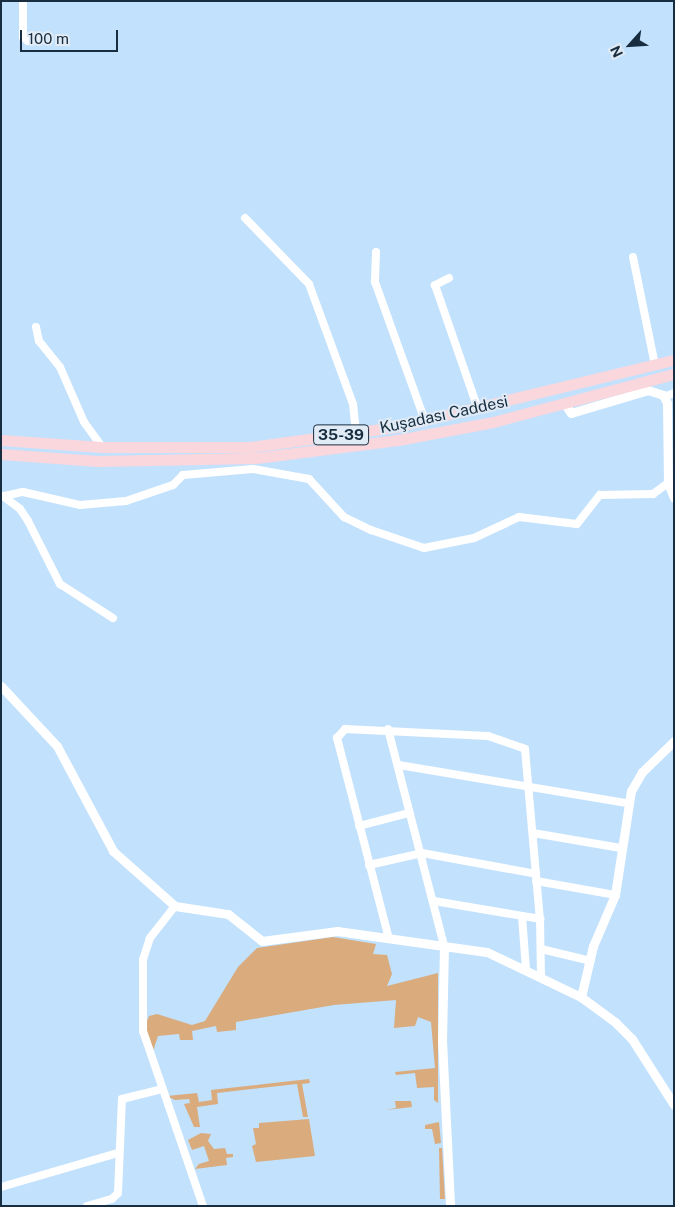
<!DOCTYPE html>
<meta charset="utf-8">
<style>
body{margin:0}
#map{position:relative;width:675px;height:1207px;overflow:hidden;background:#c2e1fd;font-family:"Public Sans",sans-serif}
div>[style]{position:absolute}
.green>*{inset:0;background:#daab7d}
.minor>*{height:8px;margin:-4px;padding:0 4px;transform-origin:4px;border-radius:4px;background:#fff}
.tertiary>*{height:9px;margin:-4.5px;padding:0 4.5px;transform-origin:4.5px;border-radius:4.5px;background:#fff}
.primary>*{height:11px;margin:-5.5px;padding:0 5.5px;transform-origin:5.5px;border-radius:5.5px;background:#fad6dd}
span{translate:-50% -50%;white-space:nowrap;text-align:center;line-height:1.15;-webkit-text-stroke:4px #e1ebf5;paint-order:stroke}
.shield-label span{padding:1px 4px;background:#e1ebf5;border:1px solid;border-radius:4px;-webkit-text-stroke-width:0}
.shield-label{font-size:15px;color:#182d3f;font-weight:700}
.street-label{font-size:16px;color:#182d3f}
.frame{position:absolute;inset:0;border:2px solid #182d3f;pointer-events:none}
.north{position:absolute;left:605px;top:20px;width:50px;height:50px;-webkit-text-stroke:4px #e1ebf5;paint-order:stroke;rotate:244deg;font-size:14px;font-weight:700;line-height:20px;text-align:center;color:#182d3f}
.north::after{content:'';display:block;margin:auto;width:18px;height:22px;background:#182d3f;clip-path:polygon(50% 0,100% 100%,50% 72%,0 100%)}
.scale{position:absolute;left:20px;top:30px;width:98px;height:22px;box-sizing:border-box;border:2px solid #182d3f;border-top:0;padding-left:6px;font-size:15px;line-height:18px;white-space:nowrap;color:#182d3f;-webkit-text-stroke:4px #e1ebf5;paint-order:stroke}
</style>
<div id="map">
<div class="green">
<i style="clip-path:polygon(333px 937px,376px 944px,373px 954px,387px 955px,392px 974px,387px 986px,438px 973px,438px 1103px,434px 1100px,434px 1087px,417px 1088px,415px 1073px,396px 1075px,395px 1072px,435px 1068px,431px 1022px,418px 1017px,415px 1026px,394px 1028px,396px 1000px,334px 1005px,236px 1022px,236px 1030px,217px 1032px,216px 1026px,192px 1031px,193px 1040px,180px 1040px,179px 1034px,158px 1036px,152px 1054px,145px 1026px,149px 1016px,157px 1014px,192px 1025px,205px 1021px,238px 967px,257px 948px)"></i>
<i style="clip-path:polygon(309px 1079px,310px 1083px,302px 1084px,308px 1117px,303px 1117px,297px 1084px,217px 1093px,218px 1104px,197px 1107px,200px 1127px,194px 1127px,184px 1104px,190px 1103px,189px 1099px,175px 1100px,167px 1096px,197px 1093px,199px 1102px,212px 1100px,211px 1090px)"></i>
<i style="clip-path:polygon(395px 1101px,411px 1101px,412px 1107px,386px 1110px,396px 1108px)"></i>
<i style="clip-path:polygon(309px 1119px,315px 1156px,256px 1162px,252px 1146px,256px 1144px,253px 1128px,259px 1128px,259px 1123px)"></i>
<i style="clip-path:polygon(439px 1122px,441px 1143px,435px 1144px,432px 1129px,425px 1129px,425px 1125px)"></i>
<i style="clip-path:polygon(201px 1133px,211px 1134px,208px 1141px,214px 1149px,225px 1148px,227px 1154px,233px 1154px,233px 1157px,226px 1158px,227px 1165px,195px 1169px,199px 1164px,209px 1161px,204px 1146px,192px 1150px,188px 1140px)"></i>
<i style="clip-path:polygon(439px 1148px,442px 1148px,445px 1199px,440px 1199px)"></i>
</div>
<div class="minor">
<i style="left:23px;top:1px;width:36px;rotate:90deg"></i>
<i style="left:23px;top:37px;width:6px;rotate:39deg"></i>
<i style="left:28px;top:41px;width:15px;rotate:-4deg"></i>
<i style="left:245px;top:218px;width:92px;rotate:45.9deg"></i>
<i style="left:309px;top:284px;width:128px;rotate:69.9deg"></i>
<i style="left:353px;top:404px;width:28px;rotate:84deg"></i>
<i style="left:376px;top:252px;width:30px;rotate:92deg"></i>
<i style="left:375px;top:282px;width:148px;rotate:70.2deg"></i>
<i style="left:633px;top:257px;width:110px;rotate:78.5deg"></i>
<i style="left:449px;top:278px;width:16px;rotate:153deg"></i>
<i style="left:435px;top:285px;width:131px;rotate:70.9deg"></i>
<i style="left:36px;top:327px;width:14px;rotate:78deg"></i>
<i style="left:39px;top:341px;width:33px;rotate:51deg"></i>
<i style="left:60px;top:367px;width:60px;rotate:66.4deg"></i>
<i style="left:84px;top:422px;width:31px;rotate:54deg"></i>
<i style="left:664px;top:397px;width:11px;rotate:-22deg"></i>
<i style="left:3px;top:496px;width:21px;rotate:37deg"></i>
<i style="left:20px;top:509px;width:14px;rotate:56deg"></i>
<i style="left:28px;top:521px;width:71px;rotate:63.1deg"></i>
<i style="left:60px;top:584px;width:63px;rotate:32.7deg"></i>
<i style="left:5px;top:496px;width:18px;rotate:-13deg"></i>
<i style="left:23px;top:492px;width:58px;rotate:12.8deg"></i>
<i style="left:80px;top:505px;width:46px;rotate:-5deg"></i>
<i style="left:126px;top:501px;width:50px;rotate:-18.8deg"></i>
<i style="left:173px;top:485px;width:14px;rotate:-45deg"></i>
<i style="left:183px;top:475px;width:70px;rotate:-4.9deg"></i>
<i style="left:253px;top:469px;width:57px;rotate:10.1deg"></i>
<i style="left:309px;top:479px;width:52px;rotate:47.4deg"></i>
<i style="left:344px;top:517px;width:30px;rotate:26deg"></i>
<i style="left:371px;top:530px;width:56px;rotate:18.8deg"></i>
<i style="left:424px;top:548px;width:51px;rotate:-11.3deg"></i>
<i style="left:474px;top:538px;width:50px;rotate:-25deg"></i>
<i style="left:519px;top:517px;width:58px;rotate:6.9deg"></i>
<i style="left:577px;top:524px;width:37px;rotate:-52deg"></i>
<i style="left:600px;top:495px;width:53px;rotate:-1.1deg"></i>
<i style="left:653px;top:494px;width:19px;rotate:-36deg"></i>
<i style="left:388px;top:729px;width:224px;rotate:75.5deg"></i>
<i style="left:399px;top:765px;width:231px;rotate:9.5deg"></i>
<i style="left:359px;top:826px;width:52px;rotate:-14.6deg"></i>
<i style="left:533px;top:833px;width:89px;rotate:9.7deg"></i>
<i style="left:369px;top:865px;width:54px;rotate:-12.8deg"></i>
<i style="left:422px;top:853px;width:116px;rotate:10.4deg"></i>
<i style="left:536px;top:881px;width:80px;rotate:10deg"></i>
<i style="left:434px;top:901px;width:108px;rotate:9.6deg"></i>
<i style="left:540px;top:919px;width:58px;rotate:89deg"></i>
<i style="left:175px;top:906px;width:41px;rotate:128deg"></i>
<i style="left:150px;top:938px;width:23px;rotate:108deg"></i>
<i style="left:143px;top:960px;width:71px;rotate:90deg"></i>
<i style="left:143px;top:1031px;width:185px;rotate:71.1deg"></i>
<i style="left:522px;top:916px;width:53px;rotate:85.7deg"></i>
<i style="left:389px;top:939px;width:208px;rotate:-104.5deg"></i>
<i style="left:337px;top:738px;width:12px;rotate:-48deg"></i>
<i style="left:345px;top:729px;width:143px;rotate:2.8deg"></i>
<i style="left:488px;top:736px;width:39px;rotate:19deg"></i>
<i style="left:525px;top:749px;width:171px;rotate:85deg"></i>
<i style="left:541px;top:949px;width:51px;rotate:13.5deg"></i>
<i style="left:1px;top:1187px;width:122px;rotate:-16.2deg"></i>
<i style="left:87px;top:1206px;width:26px;rotate:-16deg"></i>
<i style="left:112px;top:1199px;width:8px;rotate:-45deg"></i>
<i style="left:118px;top:1193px;width:94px;rotate:-87.6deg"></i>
<i style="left:122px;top:1099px;width:41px;rotate:-14deg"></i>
</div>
<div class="tertiary">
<i style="left:564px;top:403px;width:12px;rotate:55deg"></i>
<i style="left:571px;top:413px;width:80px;rotate:-16.6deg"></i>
<i style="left:648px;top:390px;width:16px;rotate:18deg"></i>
<i style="left:663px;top:395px;width:9px;rotate:63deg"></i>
<i style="left:667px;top:403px;width:80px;rotate:89.3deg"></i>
<i style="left:668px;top:483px;width:16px;rotate:68deg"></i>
<i style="left:1px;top:686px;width:82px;rotate:47deg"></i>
<i style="left:57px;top:746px;width:119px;rotate:61.9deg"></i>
<i style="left:113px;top:851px;width:83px;rotate:41.6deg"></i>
<i style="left:175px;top:906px;width:54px;rotate:8.6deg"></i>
<i style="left:228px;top:914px;width:43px;rotate:38.5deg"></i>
<i style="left:262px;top:941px;width:76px;rotate:-7.6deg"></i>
<i style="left:337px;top:931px;width:151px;rotate:8deg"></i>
<i style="left:487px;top:952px;width:104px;rotate:25.6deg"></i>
<i style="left:581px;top:997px;width:52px;rotate:-76.8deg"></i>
<i style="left:593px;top:946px;width:56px;rotate:-66.7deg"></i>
<i style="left:615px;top:895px;width:105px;rotate:-81.3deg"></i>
<i style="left:631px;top:791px;width:22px;rotate:-60deg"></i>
<i style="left:642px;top:772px;width:45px;rotate:-44.1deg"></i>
<i style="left:444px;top:946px;width:94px;rotate:91.2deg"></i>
<i style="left:442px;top:1040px;width:166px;rotate:87.2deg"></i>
<i style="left:581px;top:997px;width:42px;rotate:36.3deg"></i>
<i style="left:615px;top:1022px;width:24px;rotate:45deg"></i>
<i style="left:632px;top:1039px;width:78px;rotate:57.5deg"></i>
</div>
<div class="primary">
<i style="left:1px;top:440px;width:101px;rotate:4deg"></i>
<i style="left:102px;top:447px;width:149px"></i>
<i style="left:251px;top:447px;width:146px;rotate:-7.9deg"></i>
<i style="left:396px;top:427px;width:286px;rotate:-13.6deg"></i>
<i style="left:1px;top:454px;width:97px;rotate:4.1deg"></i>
<i style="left:98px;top:461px;width:158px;rotate:-1.1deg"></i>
<i style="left:256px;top:458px;width:143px;rotate:-7.2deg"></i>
<i style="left:398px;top:440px;width:97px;rotate:-10.7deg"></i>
<i style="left:493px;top:422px;width:187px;rotate:-14.9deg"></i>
</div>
<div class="shield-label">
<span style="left:341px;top:435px">35-39</span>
</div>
<div class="street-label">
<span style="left:444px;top:415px;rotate:-12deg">Kuşadası Caddesi</span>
</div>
<div class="frame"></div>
<div class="north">N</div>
<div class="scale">100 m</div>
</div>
